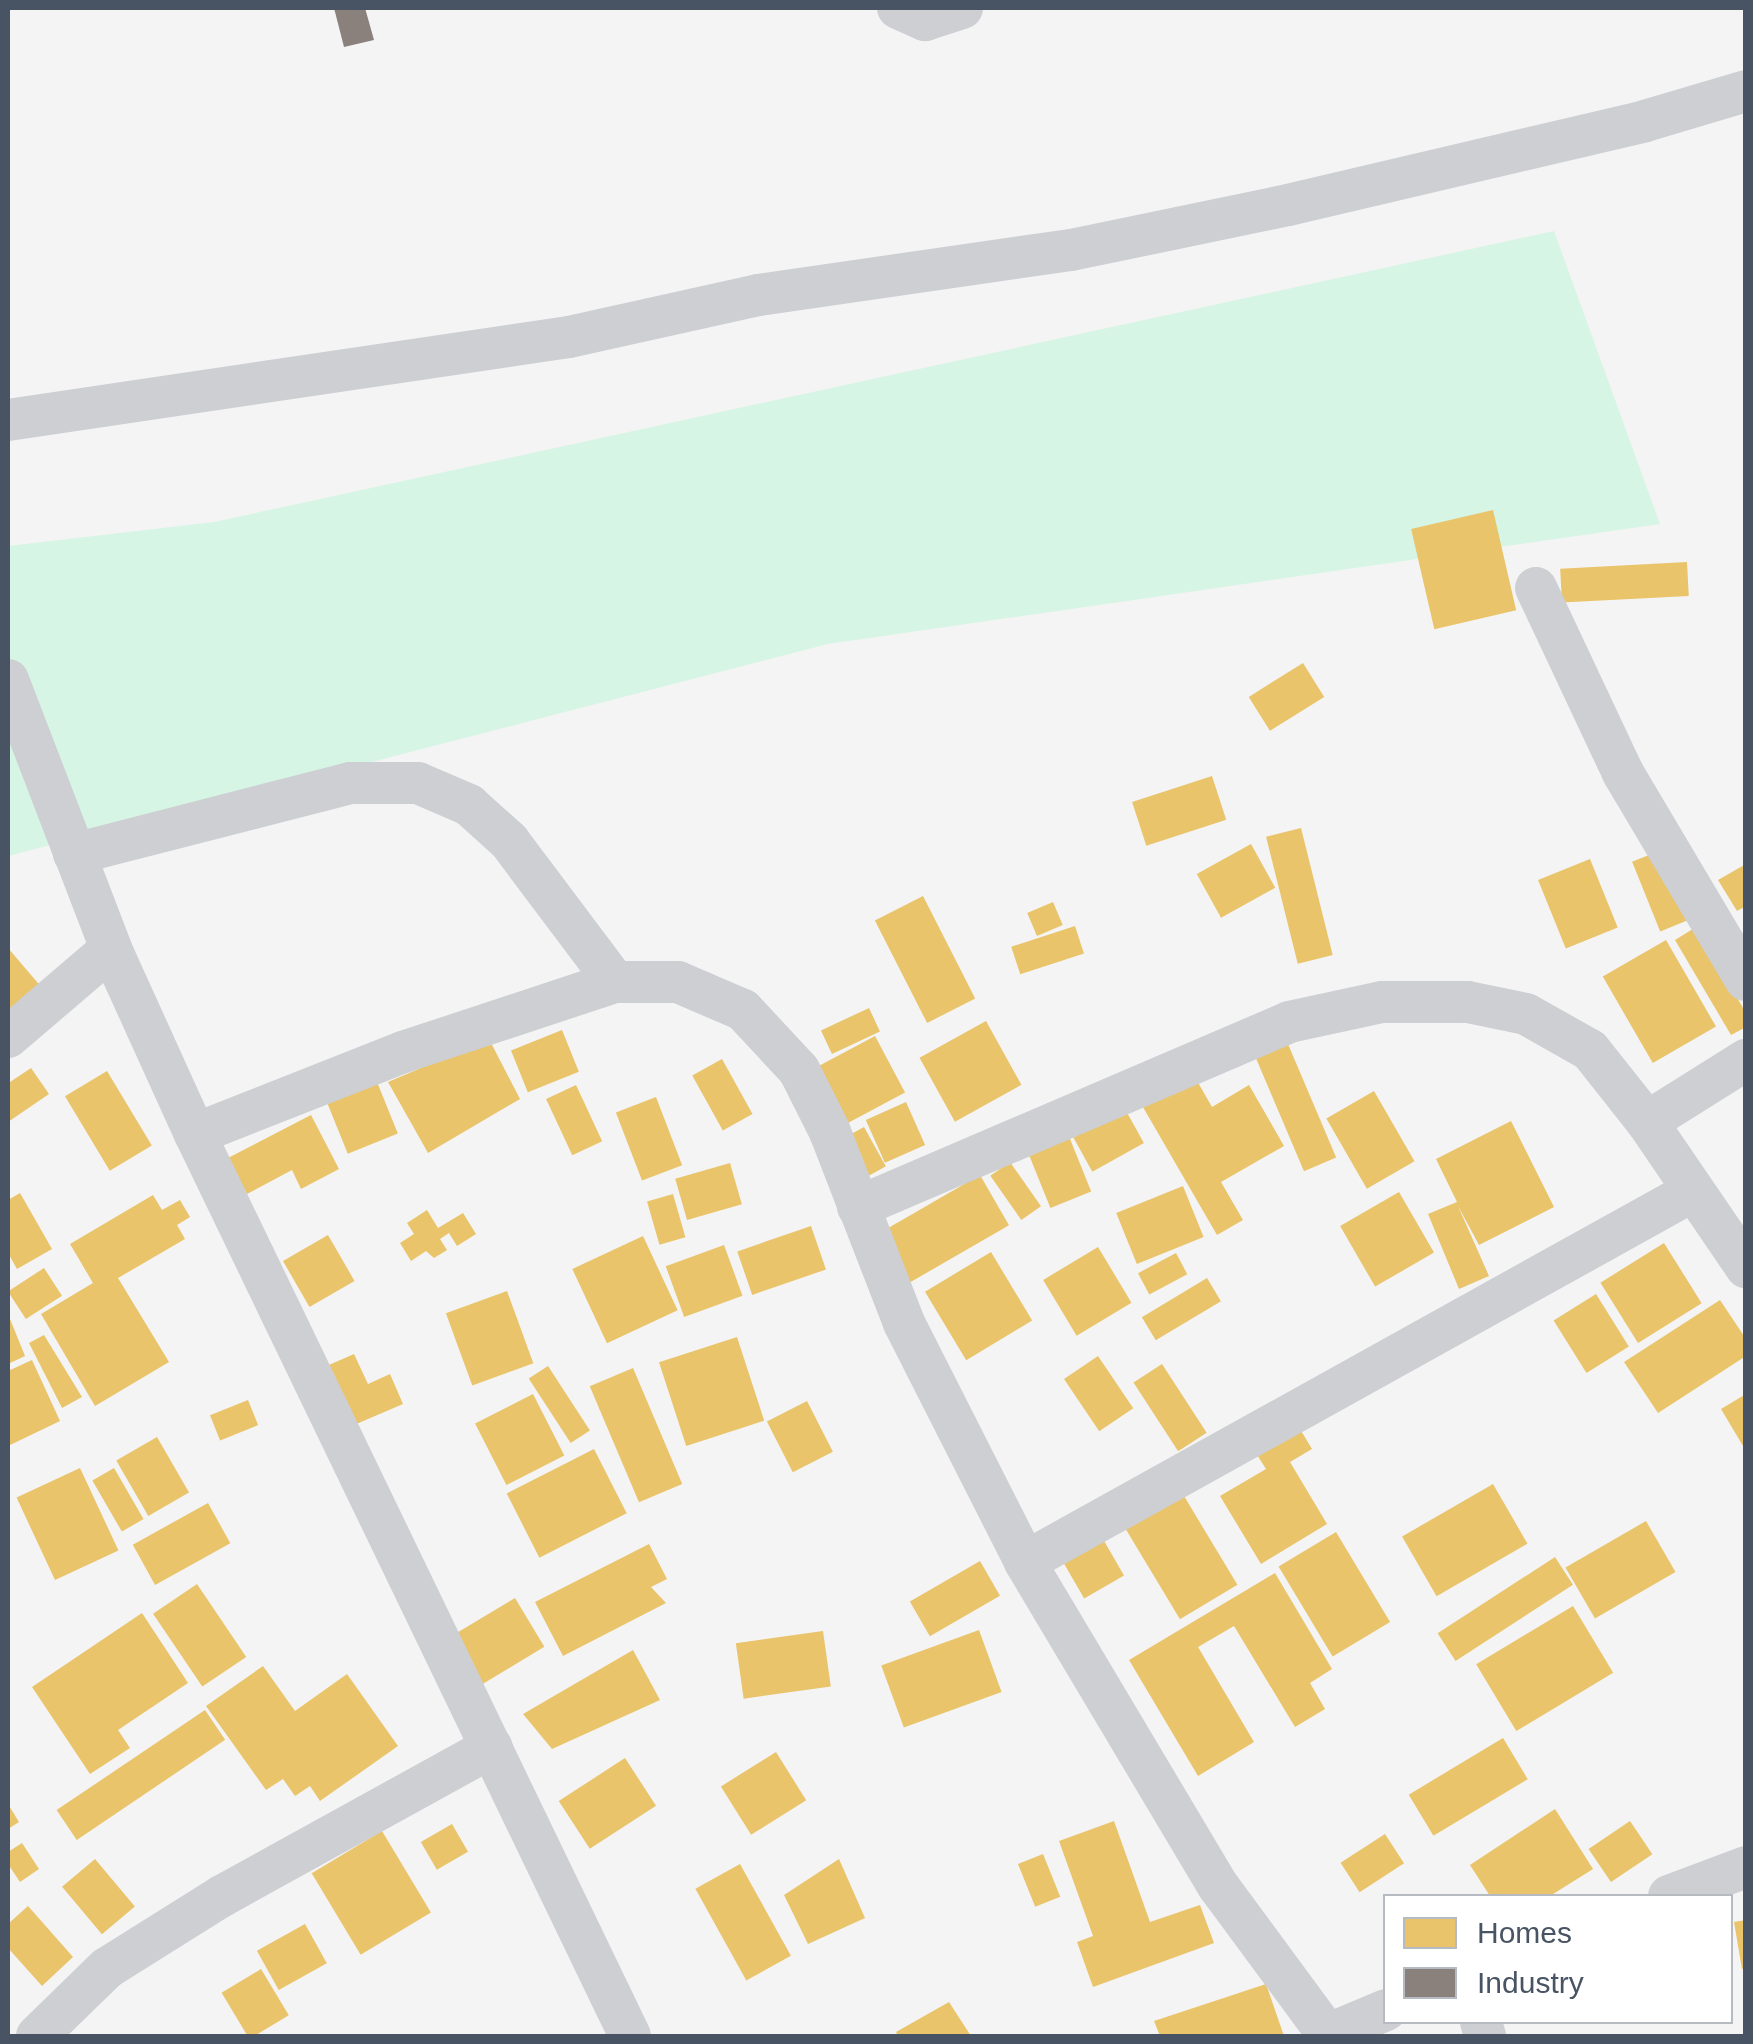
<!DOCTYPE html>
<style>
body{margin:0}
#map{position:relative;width:1753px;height:2044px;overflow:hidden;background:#f4f4f4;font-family:Helvetica,sans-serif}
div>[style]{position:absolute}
.green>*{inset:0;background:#d7f5e5}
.homes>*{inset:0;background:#e9c46a;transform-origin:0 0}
.industry>*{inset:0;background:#8a817c}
.minor>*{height:42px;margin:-21px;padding:0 21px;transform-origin:21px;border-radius:21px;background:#cdcfd3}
span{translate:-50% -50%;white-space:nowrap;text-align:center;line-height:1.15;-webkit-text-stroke:10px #fff;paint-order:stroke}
.frame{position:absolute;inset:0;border:10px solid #485463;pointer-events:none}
.legend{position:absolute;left:1383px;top:1894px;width:350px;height:130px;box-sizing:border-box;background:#fff;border:2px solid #b6bbc1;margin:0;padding:12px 18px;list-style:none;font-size:30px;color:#485463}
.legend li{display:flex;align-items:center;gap:20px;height:50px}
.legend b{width:50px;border:2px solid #b6bbc1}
</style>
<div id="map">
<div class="green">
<i style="clip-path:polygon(1554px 231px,1660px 524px,828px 644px,8px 856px,8px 546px,214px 522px)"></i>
</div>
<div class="homes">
<i style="left:1493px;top:510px;width:103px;height:84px;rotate:77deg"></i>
<i style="left:1687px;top:562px;width:34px;height:127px;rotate:87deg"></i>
<i style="left:1303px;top:663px;width:40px;height:64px;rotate:58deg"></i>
<i style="left:1212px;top:776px;width:46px;height:84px;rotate:72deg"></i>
<i style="left:1301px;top:828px;width:131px;height:36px;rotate:76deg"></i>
<i style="left:1251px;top:844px;width:50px;height:62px;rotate:61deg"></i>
<i style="left:1659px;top:851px;width:75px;height:29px;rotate:68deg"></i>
<i style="left:1590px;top:859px;width:74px;height:56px;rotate:68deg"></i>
<i style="clip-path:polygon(1746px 864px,1746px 906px,1737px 911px,1718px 880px)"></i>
<i style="left:923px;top:896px;width:115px;height:54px;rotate:63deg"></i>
<i style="left:1053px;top:902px;width:25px;height:28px;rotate:67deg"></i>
<i style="left:1075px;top:926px;width:29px;height:67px;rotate:72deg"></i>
<i style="clip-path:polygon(1696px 927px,1746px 1013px,1746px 1027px,1731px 1035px,1675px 940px)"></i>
<i style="left:1666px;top:940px;width:100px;height:73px;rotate:60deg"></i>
<i style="clip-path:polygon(8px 948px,43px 989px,8px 1020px)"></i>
<i style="left:869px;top:1008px;width:26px;height:53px;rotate:65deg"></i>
<i style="left:986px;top:1021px;width:73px;height:76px;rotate:61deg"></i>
<i style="left:562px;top:1030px;width:45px;height:55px;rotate:68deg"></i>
<i style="left:875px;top:1036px;width:64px;height:68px;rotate:62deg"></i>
<i style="left:1285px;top:1037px;width:131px;height:35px;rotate:67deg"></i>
<i style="clip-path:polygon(489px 1039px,520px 1099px,428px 1153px,388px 1082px)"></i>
<i style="left:722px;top:1059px;width:63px;height:34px;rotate:61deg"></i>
<i style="clip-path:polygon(31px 1068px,49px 1094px,8px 1122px,8px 1078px,10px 1082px)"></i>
<i style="left:107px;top:1071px;width:87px;height:49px;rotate:59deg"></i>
<i style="clip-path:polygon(1192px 1072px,1212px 1107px,1249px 1085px,1284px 1146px,1221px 1182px,1243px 1220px,1217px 1235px,1140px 1102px)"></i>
<i style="left:375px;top:1077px;width:61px;height:54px;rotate:68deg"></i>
<i style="left:576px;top:1085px;width:62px;height:33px;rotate:65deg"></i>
<i style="left:1374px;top:1091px;width:81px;height:55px;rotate:60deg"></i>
<i style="left:656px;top:1097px;width:73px;height:43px;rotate:69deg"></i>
<i style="left:906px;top:1102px;width:47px;height:44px;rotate:66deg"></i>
<i style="left:1125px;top:1109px;width:39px;height:59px;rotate:61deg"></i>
<i style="clip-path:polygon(311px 1115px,339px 1169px,301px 1189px,292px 1170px,247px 1194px,228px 1158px)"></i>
<i style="clip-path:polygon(1511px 1121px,1554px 1207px,1479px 1245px,1458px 1206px,1489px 1276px,1459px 1289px,1428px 1214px,1457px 1202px,1436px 1159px)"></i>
<i style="left:864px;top:1127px;width:45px;height:26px;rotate:61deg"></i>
<i style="left:1068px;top:1134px;width:62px;height:44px;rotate:68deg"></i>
<i style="left:1010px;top:1162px;width:54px;height:24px;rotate:55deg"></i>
<i style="left:730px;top:1163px;width:43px;height:57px;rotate:74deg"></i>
<i style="left:980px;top:1175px;width:58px;height:119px;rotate:60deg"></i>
<i style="left:1183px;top:1186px;width:55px;height:72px;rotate:68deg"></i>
<i style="left:1399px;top:1192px;width:70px;height:68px;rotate:60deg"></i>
<i style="clip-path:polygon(20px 1193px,52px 1249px,17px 1269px,8px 1253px,8px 1200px)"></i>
<i style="left:673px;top:1194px;width:45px;height:27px;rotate:74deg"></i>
<i style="clip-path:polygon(153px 1195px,162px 1210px,180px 1200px,190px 1217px,177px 1225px,185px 1239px,118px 1278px,169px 1362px,95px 1406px,41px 1314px,93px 1283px,70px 1244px)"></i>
<i style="clip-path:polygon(427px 1210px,438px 1228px,463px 1213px,476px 1234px,457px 1246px,449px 1233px,440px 1239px,447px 1250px,434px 1258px,426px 1251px,411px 1261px,400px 1243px,414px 1234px,407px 1223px)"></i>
<i style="left:811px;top:1226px;width:46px;height:78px;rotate:71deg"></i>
<i style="left:328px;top:1235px;width:53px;height:52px;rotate:60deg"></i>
<i style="left:643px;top:1236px;width:82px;height:78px;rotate:65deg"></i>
<i style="left:1664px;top:1243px;width:71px;height:75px;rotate:58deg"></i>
<i style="left:724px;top:1245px;width:54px;height:62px;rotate:70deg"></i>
<i style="left:1098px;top:1247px;width:65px;height:64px;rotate:59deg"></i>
<i style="left:991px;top:1252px;width:80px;height:77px;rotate:59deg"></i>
<i style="left:1176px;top:1253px;width:24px;height:43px;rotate:62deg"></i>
<i style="left:44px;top:1268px;width:33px;height:43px;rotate:57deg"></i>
<i style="left:1207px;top:1278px;width:27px;height:76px;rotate:59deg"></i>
<i style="left:507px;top:1291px;width:77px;height:65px;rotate:70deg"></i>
<i style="left:1596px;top:1294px;width:62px;height:50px;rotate:58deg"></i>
<i style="clip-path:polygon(1720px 1300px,1746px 1339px,1746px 1356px,1658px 1413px,1624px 1362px)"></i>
<i style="clip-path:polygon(8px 1314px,25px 1356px,8px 1364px)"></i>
<i style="clip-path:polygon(44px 1335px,82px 1397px,62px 1408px,29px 1343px)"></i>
<i style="left:737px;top:1337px;width:88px;height:82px;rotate:72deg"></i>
<i style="clip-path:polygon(354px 1354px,368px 1384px,390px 1374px,403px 1404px,354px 1425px,322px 1368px)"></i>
<i style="left:1098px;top:1356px;width:63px;height:41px;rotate:56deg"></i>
<i style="clip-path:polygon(32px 1360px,60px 1421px,8px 1446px,8px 1371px)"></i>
<i style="left:1162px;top:1364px;width:82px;height:34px;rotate:57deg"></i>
<i style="left:548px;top:1366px;width:77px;height:23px;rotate:57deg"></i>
<i style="left:633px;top:1368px;width:126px;height:47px;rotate:67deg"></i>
<i style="left:533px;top:1394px;width:69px;height:65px;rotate:63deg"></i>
<i style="clip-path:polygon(1746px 1394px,1746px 1451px,1721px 1409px)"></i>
<i style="left:248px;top:1400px;width:27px;height:41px;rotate:68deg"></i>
<i style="left:807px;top:1401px;width:57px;height:45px;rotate:63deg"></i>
<i style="clip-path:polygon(1297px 1424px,1312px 1449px,1290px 1462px,1327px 1524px,1261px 1564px,1220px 1496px,1266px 1469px,1254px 1450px)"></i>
<i style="left:157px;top:1437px;width:64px;height:47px;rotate:60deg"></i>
<i style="left:594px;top:1449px;width:72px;height:98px;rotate:63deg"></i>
<i style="left:80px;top:1468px;width:91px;height:70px;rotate:65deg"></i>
<i style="left:114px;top:1468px;width:59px;height:25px;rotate:60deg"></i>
<i style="left:1172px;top:1476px;width:127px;height:67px;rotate:59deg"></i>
<i style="left:1493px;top:1484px;width:69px;height:105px;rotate:60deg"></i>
<i style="left:208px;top:1503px;width:46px;height:86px;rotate:61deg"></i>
<i style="left:1646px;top:1521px;width:59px;height:93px;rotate:60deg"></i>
<i style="left:1096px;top:1527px;width:56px;height:46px;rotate:60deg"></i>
<i style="left:1336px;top:1532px;width:105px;height:67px;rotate:59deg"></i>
<i style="clip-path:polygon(649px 1544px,667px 1579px,651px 1587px,666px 1603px,563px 1656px,535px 1602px)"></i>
<i style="left:1555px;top:1557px;width:33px;height:140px;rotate:57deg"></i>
<i style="left:980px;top:1561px;width:40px;height:81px;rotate:60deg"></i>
<i style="clip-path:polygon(1275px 1573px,1332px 1669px,1310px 1683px,1325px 1709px,1295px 1727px,1234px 1626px,1198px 1647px,1254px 1742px,1198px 1776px,1129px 1660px)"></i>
<i style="left:197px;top:1584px;width:88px;height:53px;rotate:56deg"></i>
<i style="left:515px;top:1598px;width:57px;height:72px;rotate:59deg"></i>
<i style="left:1573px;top:1606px;width:78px;height:113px;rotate:59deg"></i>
<i style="clip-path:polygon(142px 1613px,188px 1683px,118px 1730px,130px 1748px,90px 1774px,32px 1687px)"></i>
<i style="left:979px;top:1630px;width:66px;height:104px;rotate:70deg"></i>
<i style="left:823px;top:1631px;width:56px;height:88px;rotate:82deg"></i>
<i style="clip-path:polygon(633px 1650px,660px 1700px,552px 1749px,523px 1714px)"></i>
<i style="clip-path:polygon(263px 1666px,295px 1711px,347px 1674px,398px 1746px,320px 1801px,310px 1786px,295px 1796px,283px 1779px,266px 1790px,206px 1706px)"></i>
<i style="left:205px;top:1710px;width:36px;height:179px;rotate:56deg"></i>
<i style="left:1503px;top:1738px;width:48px;height:110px;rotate:59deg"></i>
<i style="left:776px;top:1752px;width:57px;height:65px;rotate:58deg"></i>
<i style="left:625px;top:1758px;width:57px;height:79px;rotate:57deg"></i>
<i style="clip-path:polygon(8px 1804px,19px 1822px,8px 1829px)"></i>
<i style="clip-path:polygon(1555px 1809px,1593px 1869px,1550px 1896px,1490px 1896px,1470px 1865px)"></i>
<i style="clip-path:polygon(1114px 1821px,1150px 1922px,1200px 1905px,1214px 1943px,1093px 1987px,1077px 1942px,1093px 1936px,1059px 1841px)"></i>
<i style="left:1630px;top:1821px;width:40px;height:50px;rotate:56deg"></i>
<i style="left:452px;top:1824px;width:32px;height:36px;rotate:60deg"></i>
<i style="left:382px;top:1831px;width:95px;height:82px;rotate:59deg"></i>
<i style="left:1385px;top:1834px;width:35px;height:53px;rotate:57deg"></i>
<i style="clip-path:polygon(22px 1843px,39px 1869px,20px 1882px,8px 1864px,8px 1852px)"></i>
<i style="left:1043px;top:1854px;width:46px;height:27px;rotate:68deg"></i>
<i style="left:95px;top:1859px;width:62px;height:43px;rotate:50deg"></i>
<i style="clip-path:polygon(839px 1859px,865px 1918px,808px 1944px,784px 1895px)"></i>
<i style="left:740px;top:1864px;width:105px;height:51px;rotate:61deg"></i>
<i style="clip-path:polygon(28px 1906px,73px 1957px,42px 1986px,8px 1948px,8px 1924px)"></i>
<i style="clip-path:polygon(1746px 1920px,1746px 1968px,1742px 1969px,1734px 1922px)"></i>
<i style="left:305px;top:1924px;width:45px;height:55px;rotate:61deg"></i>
<i style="left:261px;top:1969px;width:54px;height:46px;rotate:59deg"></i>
<i style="clip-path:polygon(1266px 1984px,1284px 2036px,1160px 2036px,1154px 2021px)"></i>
<i style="clip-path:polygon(949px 2002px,971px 2036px,898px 2036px,896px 2032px)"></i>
</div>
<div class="industry">
<i style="clip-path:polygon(334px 8px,365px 8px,374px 40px,344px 47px)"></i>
</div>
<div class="minor">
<i style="left:898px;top:8px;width:30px;rotate:24deg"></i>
<i style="left:925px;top:20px;width:39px;rotate:-18deg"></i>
<i style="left:8px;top:420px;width:567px;rotate:-8.42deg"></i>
<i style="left:569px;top:337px;width:194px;rotate:-12.5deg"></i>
<i style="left:758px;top:295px;width:316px;rotate:-8.2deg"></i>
<i style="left:1071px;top:250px;width:222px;rotate:-11.7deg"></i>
<i style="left:1288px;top:205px;width:367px;rotate:-13.2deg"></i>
<i style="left:1645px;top:121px;width:105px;rotate:-16.5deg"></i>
<i style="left:1536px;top:588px;width:204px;rotate:64.8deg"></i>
<i style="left:1623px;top:773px;width:241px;rotate:59.3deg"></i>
<i style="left:8px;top:680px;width:288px;rotate:69deg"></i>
<i style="left:111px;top:949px;width:203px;rotate:65.6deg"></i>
<i style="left:195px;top:1134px;width:1001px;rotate:64.25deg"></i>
<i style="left:74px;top:854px;width:285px;rotate:-14.4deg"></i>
<i style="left:350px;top:783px;width:68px"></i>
<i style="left:418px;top:783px;width:56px;rotate:23.3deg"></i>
<i style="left:469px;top:805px;width:54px;rotate:42deg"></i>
<i style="left:509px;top:841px;width:176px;rotate:53.1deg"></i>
<i style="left:8px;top:1037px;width:135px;rotate:-40.5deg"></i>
<i style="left:1647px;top:1122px;width:117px;rotate:-32.1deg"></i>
<i style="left:195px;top:1134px;width:224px;rotate:-21.5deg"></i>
<i style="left:403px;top:1052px;width:223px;rotate:-18.3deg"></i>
<i style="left:615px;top:982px;width:63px"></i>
<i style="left:678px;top:982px;width:71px;rotate:23.3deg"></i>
<i style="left:743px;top:1010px;width:82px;rotate:47deg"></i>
<i style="left:799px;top:1070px;width:69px;rotate:63.4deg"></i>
<i style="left:830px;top:1132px;width:205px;rotate:68.8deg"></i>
<i style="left:904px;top:1323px;width:268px;rotate:63.1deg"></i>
<i style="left:1025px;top:1562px;width:378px;rotate:59.2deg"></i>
<i style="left:1219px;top:1887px;width:184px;rotate:53.6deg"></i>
<i style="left:858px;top:1207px;width:469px;rotate:-23.2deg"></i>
<i style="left:1289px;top:1022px;width:95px;rotate:-12.1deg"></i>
<i style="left:1382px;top:1002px;width:86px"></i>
<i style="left:1468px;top:1002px;width:59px;rotate:11.7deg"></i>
<i style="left:1526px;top:1014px;width:73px;rotate:29.4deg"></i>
<i style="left:1590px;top:1050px;width:92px;rotate:51.6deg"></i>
<i style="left:1647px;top:1122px;width:176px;rotate:55.7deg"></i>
<i style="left:1025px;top:1562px;width:762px;rotate:-29.05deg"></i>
<i style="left:1669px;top:1896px;width:82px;rotate:-20.6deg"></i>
<i style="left:1481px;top:2022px;width:15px;rotate:74deg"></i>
<i style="left:37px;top:2036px;width:98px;rotate:-44.2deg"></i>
<i style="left:107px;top:1968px;width:136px;rotate:-32.1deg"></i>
<i style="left:222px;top:1896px;width:308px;rotate:-28.9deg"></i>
<i style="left:1324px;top:2036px;width:67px;rotate:-22.8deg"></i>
</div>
<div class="frame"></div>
<ul class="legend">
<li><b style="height:28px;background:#e9c46a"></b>Homes</li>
<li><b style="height:28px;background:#8a817c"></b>Industry</li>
</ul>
</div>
